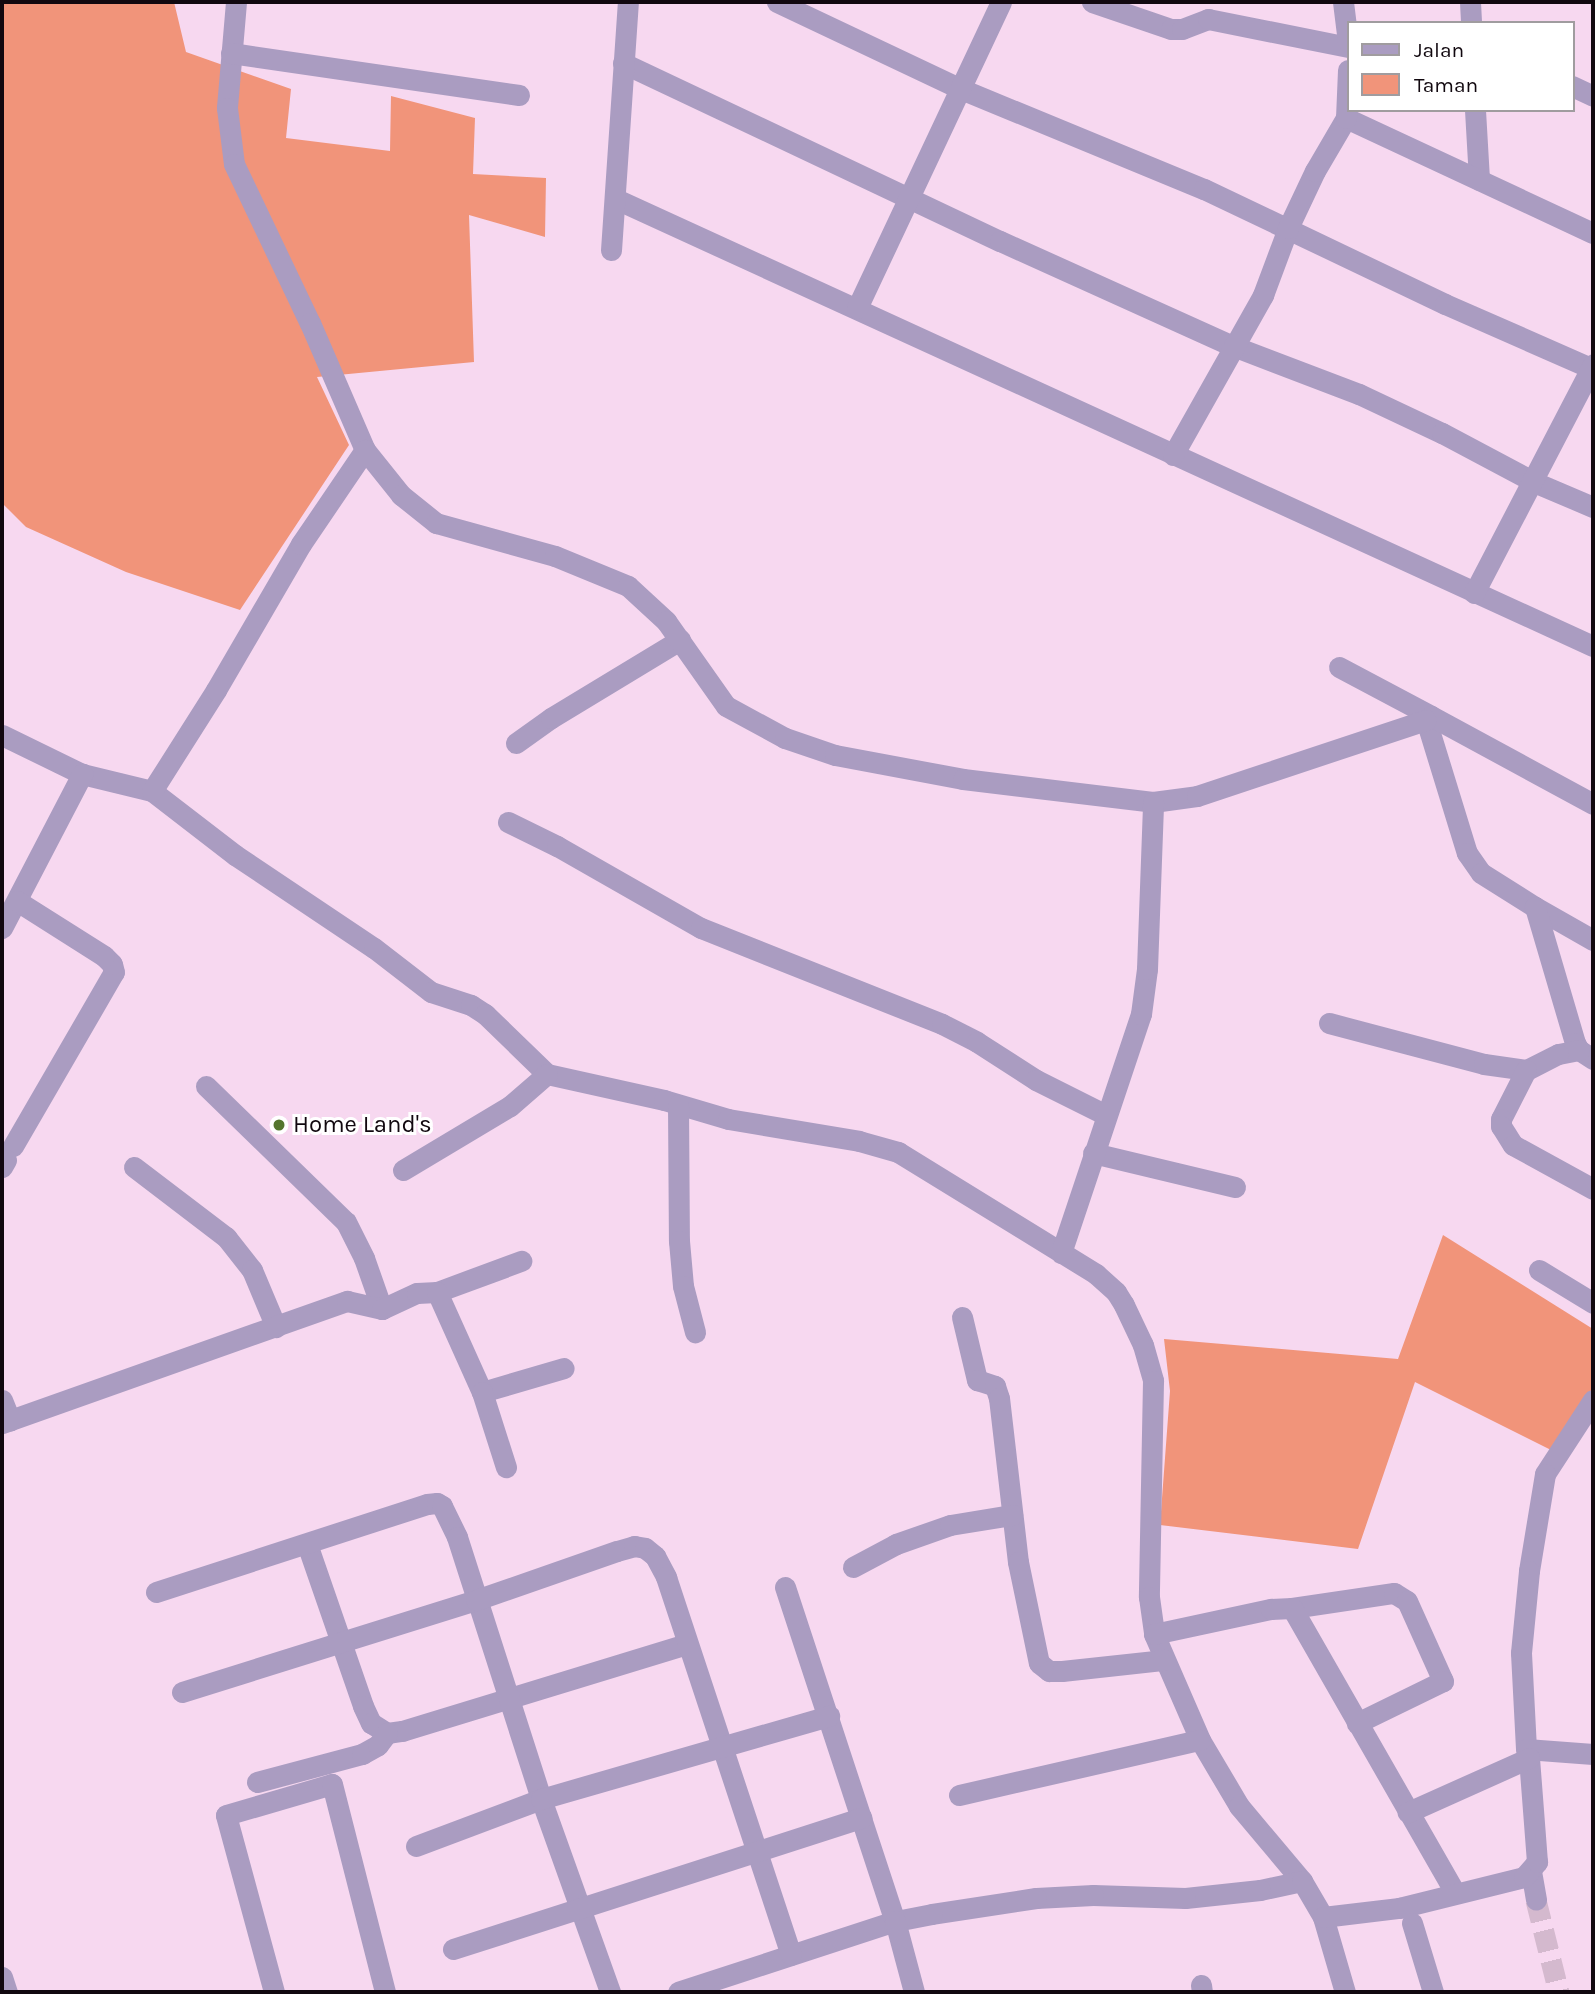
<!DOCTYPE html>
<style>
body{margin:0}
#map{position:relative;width:1595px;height:1994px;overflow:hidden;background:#f7d8f0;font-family:Karla,sans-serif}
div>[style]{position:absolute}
.green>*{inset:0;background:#f1947a}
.minor-tunnel>*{height:21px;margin-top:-10.5px;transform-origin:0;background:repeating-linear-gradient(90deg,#d4b9ce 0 21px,transparent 0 31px)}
.minor>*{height:21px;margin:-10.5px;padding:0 10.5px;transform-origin:10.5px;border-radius:10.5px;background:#aa9cc1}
.dots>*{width:19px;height:19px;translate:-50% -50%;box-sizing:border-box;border:4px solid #fff;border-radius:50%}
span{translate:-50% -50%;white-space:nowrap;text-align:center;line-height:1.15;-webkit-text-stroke:6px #fff;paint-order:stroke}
.poi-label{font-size:24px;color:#11080f}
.left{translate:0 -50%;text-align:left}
.frame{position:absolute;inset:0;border:4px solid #11080f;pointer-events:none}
.legend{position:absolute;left:1347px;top:21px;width:228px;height:91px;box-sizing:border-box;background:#fff;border:2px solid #a09c9f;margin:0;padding:9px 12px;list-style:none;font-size:21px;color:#11080f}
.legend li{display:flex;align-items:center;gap:14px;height:35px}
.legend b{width:35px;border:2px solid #a09c9f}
</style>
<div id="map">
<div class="green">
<i style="clip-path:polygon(2px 2px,174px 2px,186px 52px,291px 89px,286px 138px,390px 151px,391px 96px,475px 118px,473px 174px,546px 178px,545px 237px,469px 215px,474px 362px,317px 377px,349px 445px,240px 610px,126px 572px,26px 527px,2px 503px)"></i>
<i style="clip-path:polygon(1443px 1235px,1593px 1329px,1593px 1400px,1561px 1455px,1415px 1382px,1358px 1549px,1160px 1525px,1170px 1391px,1164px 1339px,1398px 1359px)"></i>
</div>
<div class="minor-tunnel">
<i style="left:1536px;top:1900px;width:95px;rotate:76deg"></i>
</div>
<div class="minor">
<i style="left:236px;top:2px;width:106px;rotate:94.9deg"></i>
<i style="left:227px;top:108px;width:56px;rotate:82.9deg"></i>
<i style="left:234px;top:164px;width:176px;rotate:64.5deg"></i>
<i style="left:310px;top:323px;width:138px;rotate:66.6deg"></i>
<i style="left:777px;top:2px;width:204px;rotate:25.3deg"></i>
<i style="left:961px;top:89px;width:263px;rotate:22.4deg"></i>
<i style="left:1204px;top:189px;width:267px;rotate:25.5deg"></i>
<i style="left:1445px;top:304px;width:162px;rotate:23.7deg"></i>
<i style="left:1092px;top:2px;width:83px;rotate:18.9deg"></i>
<i style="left:1171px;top:29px;width:11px"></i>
<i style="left:1182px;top:29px;width:28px;rotate:-21deg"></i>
<i style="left:1208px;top:19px;width:143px;rotate:11.3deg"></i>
<i style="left:1343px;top:2px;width:40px;rotate:82.9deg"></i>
<i style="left:1470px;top:2px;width:21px;rotate:87deg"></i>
<i style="left:231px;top:53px;width:291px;rotate:8.3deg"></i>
<i style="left:623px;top:63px;width:417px;rotate:25.3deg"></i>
<i style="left:1000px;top:241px;width:256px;rotate:24.3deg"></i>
<i style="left:1233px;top:346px;width:135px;rotate:20.9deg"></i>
<i style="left:1359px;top:394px;width:92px;rotate:25.2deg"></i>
<i style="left:1442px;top:433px;width:104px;rotate:28deg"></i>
<i style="left:1534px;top:482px;width:64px;rotate:23deg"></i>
<i style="left:1572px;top:86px;width:23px;rotate:25deg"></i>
<i style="left:1475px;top:110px;width:70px;rotate:86.7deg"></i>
<i style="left:1346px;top:118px;width:272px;rotate:25deg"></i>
<i style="left:616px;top:199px;width:1074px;rotate:24.59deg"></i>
<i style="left:611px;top:250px;width:249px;rotate:-86.1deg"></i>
<i style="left:857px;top:308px;width:338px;rotate:-64.8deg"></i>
<i style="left:1173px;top:455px;width:184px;rotate:-60.6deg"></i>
<i style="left:1263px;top:295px;width:72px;rotate:-69.5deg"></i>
<i style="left:1288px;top:228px;width:63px;rotate:-64.7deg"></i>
<i style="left:1315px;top:171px;width:61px;rotate:-59.7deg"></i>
<i style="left:1346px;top:118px;width:48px;rotate:-87.6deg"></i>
<i style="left:1474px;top:593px;width:258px;rotate:-62.5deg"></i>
<i style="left:1339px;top:667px;width:104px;rotate:28deg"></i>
<i style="left:1431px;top:716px;width:6px;rotate:141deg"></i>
<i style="left:1426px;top:720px;width:139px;rotate:72.9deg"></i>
<i style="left:1467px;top:853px;width:24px;rotate:55deg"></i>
<i style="left:1481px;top:873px;width:64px;rotate:32.2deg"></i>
<i style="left:1431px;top:716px;width:184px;rotate:28.5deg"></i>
<i style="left:2px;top:735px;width:89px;rotate:26deg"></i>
<i style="left:82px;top:774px;width:72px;rotate:13.7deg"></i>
<i style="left:152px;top:791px;width:105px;rotate:37.6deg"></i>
<i style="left:235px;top:855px;width:167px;rotate:33.8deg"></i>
<i style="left:374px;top:948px;width:72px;rotate:37.7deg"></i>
<i style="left:431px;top:992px;width:42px;rotate:18deg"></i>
<i style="left:471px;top:1005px;width:17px;rotate:33deg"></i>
<i style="left:485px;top:1014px;width:86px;rotate:44.1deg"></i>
<i style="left:547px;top:1074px;width:120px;rotate:12.5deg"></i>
<i style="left:664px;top:1100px;width:67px;rotate:16.5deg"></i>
<i style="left:728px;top:1119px;width:133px;rotate:9.5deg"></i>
<i style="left:859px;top:1141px;width:41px;rotate:15.8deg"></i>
<i style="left:898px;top:1152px;width:233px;rotate:31.6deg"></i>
<i style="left:1096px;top:1274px;width:27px;rotate:42deg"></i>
<i style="left:1116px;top:1292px;width:15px;rotate:58deg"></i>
<i style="left:1124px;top:1305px;width:44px;rotate:64.6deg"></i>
<i style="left:1143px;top:1345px;width:37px;rotate:74deg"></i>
<i style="left:1153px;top:1381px;width:216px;rotate:91.1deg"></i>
<i style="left:1149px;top:1597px;width:37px;rotate:82deg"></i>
<i style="left:1154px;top:1634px;width:116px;rotate:66.5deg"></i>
<i style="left:1200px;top:1740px;width:77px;rotate:59.4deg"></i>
<i style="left:1239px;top:1806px;width:98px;rotate:50deg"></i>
<i style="left:1302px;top:1881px;width:43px;rotate:167.9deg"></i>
<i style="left:1260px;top:1890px;width:75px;rotate:173.9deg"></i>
<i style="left:1185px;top:1898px;width:92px;rotate:-178.1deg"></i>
<i style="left:1093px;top:1895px;width:57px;rotate:177deg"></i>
<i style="left:1036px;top:1898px;width:105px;rotate:171.3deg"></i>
<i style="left:932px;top:1914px;width:38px;rotate:169deg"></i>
<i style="left:895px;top:1921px;width:228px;rotate:161.9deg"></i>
<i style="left:516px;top:743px;width:43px;rotate:-35.5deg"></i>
<i style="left:551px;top:718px;width:151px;rotate:-31.2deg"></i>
<i style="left:152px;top:791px;width:120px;rotate:-57.6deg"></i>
<i style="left:216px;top:690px;width:169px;rotate:-59.8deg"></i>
<i style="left:301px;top:544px;width:114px;rotate:-55.8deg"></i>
<i style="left:365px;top:450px;width:58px;rotate:51.3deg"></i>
<i style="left:401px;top:495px;width:45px;rotate:38.7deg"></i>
<i style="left:436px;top:523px;width:123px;rotate:15.5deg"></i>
<i style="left:555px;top:556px;width:79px;rotate:22.3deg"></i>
<i style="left:628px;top:586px;width:52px;rotate:42.6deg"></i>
<i style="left:666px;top:621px;width:104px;rotate:54.8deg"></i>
<i style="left:726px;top:706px;width:67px;rotate:28.5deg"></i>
<i style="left:785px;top:738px;width:53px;rotate:18.8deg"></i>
<i style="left:835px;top:755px;width:130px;rotate:10.6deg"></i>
<i style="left:963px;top:779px;width:191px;rotate:6.9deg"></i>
<i style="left:1153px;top:802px;width:44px;rotate:-7.8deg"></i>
<i style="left:1197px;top:796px;width:241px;rotate:-18.4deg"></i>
<i style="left:508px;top:822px;width:55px;rotate:26.1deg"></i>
<i style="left:557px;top:846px;width:166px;rotate:29.7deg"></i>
<i style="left:701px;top:928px;width:259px;rotate:21.7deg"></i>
<i style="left:942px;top:1024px;width:39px;rotate:27deg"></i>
<i style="left:977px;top:1042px;width:70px;rotate:32.8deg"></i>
<i style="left:1036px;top:1080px;width:78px;rotate:26.6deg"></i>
<i style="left:2px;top:928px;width:174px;rotate:-62.5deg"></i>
<i style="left:1593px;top:940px;width:67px;rotate:-150.4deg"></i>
<i style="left:1535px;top:907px;width:142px;rotate:73.6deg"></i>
<i style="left:1575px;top:1043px;width:8px;rotate:60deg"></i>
<i style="left:1579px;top:1050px;width:17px;rotate:33deg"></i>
<i style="left:1329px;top:1023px;width:160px;rotate:14.8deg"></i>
<i style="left:1484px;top:1064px;width:42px;rotate:8.1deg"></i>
<i style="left:1579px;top:1050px;width:21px;rotate:169deg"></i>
<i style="left:1558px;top:1054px;width:36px;rotate:153deg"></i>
<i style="left:1526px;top:1070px;width:55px;rotate:117deg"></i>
<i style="left:1501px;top:1119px;width:7px;rotate:90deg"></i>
<i style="left:1501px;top:1126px;width:22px;rotate:58deg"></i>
<i style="left:1513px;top:1145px;width:91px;rotate:28.8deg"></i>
<i style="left:206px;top:1086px;width:195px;rotate:44.2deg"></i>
<i style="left:346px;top:1222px;width:40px;rotate:63.4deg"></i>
<i style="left:364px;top:1258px;width:54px;rotate:70.6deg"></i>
<i style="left:678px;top:1105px;width:136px;rotate:89.6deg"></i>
<i style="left:679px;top:1241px;width:45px;rotate:84.9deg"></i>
<i style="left:683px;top:1286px;width:48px;rotate:75.4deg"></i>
<i style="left:13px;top:1146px;width:201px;rotate:-59.9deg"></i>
<i style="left:114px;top:972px;width:8px;rotate:-104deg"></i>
<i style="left:112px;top:964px;width:11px;rotate:-135deg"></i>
<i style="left:104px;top:956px;width:103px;rotate:-147.7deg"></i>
<i style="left:1093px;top:1153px;width:146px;rotate:13.5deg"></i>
<i style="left:2px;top:1167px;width:8px;rotate:-60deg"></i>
<i style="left:134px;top:1167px;width:116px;rotate:37.3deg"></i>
<i style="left:226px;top:1237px;width:42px;rotate:51.8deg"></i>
<i style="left:252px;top:1270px;width:62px;rotate:67.2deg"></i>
<i style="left:403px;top:1170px;width:125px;rotate:-30.9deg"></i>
<i style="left:510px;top:1106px;width:49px;rotate:-40.9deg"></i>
<i style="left:1061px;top:1253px;width:252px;rotate:-71.5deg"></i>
<i style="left:1141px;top:1014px;width:45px;rotate:-82.4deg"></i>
<i style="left:1147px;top:969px;width:167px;rotate:-87.9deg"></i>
<i style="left:1539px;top:1270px;width:63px;rotate:31.4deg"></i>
<i style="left:437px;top:1292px;width:90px;rotate:-20.3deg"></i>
<i style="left:962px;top:1317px;width:65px;rotate:76.6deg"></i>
<i style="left:977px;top:1380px;width:19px;rotate:18deg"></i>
<i style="left:995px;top:1386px;width:13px;rotate:72deg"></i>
<i style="left:999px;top:1398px;width:165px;rotate:83.4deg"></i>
<i style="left:1018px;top:1562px;width:103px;rotate:78.3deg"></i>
<i style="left:1039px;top:1663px;width:13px;rotate:39deg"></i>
<i style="left:1049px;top:1671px;width:13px"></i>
<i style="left:1062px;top:1671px;width:103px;rotate:-6.2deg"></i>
<i style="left:482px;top:1392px;width:85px;rotate:-16.3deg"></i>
<i style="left:2px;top:1400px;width:22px;rotate:68deg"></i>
<i style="left:1593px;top:1400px;width:88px;rotate:123deg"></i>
<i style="left:1545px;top:1474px;width:98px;rotate:99.4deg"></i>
<i style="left:1529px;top:1571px;width:82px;rotate:95.6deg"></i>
<i style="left:1521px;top:1653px;width:96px;rotate:87deg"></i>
<i style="left:1526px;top:1749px;width:67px;rotate:4.3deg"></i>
<i style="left:2px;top:1423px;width:366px;rotate:-19.5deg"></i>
<i style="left:347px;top:1301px;width:36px;rotate:13deg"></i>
<i style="left:382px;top:1309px;width:38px;rotate:-25deg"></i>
<i style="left:417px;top:1293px;width:20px;rotate:-3deg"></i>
<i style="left:437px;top:1292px;width:110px;rotate:65.8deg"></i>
<i style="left:482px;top:1392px;width:79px;rotate:72.3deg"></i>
<i style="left:307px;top:1544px;width:171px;rotate:70.9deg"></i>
<i style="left:363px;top:1706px;width:19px;rotate:65deg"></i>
<i style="left:371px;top:1723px;width:19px;rotate:32deg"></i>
<i style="left:387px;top:1733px;width:15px;rotate:-8deg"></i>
<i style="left:402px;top:1731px;width:298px;rotate:-17deg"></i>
<i style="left:853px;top:1567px;width:49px;rotate:-28.1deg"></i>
<i style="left:896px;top:1544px;width:57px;rotate:-19.4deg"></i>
<i style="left:950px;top:1525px;width:63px;rotate:-9.2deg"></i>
<i style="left:785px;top:1587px;width:352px;rotate:71.8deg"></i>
<i style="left:895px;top:1921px;width:73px;rotate:75deg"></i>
<i style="left:156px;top:1592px;width:285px;rotate:-18deg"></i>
<i style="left:427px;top:1504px;width:10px;rotate:-6deg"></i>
<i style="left:437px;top:1503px;width:6px;rotate:31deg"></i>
<i style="left:442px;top:1506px;width:34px;rotate:64deg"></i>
<i style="left:457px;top:1537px;width:275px;rotate:72.2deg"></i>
<i style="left:541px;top:1799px;width:205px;rotate:70.3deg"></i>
<i style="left:1292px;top:1608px;width:103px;rotate:-8.4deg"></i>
<i style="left:1394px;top:1593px;width:15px;rotate:32deg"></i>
<i style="left:1407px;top:1601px;width:88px;rotate:65.8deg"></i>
<i style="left:1443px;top:1681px;width:96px;rotate:154deg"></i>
<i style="left:1154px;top:1634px;width:120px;rotate:-12.1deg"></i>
<i style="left:1271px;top:1609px;width:21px;rotate:-3deg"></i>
<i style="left:1292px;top:1608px;width:328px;rotate:60.2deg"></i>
<i style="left:182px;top:1692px;width:308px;rotate:-17.4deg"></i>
<i style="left:476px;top:1600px;width:149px;rotate:-19.2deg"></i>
<i style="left:617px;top:1551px;width:18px;rotate:-16deg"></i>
<i style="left:634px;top:1546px;width:11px;rotate:10deg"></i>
<i style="left:645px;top:1548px;width:13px;rotate:39deg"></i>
<i style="left:655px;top:1556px;width:24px;rotate:62deg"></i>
<i style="left:666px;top:1577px;width:398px;rotate:71.7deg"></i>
<i style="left:257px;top:1782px;width:109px;rotate:-14.9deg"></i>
<i style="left:362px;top:1754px;width:18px;rotate:-29deg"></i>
<i style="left:378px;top:1745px;width:15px;rotate:-53deg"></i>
<i style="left:959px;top:1795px;width:247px;rotate:-12.9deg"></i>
<i style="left:416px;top:1846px;width:134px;rotate:-20.6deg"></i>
<i style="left:541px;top:1799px;width:300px;rotate:-16.1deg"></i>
<i style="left:1531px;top:1871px;width:29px;rotate:80deg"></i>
<i style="left:1302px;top:1881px;width:42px;rotate:59.7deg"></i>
<i style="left:1323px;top:1917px;width:78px;rotate:73.7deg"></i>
<i style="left:1323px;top:1917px;width:77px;rotate:-6.8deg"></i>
<i style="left:1399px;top:1908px;width:129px;rotate:-13.9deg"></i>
<i style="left:1524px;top:1877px;width:20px;rotate:-49deg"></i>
<i style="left:1537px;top:1862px;width:104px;rotate:-94.4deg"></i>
<i style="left:1529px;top:1758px;width:133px;rotate:155.9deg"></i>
<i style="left:1412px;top:1923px;width:72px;rotate:73.1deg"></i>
<i style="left:453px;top:1949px;width:429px;rotate:-17.8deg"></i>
<i style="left:2px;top:1977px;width:16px;rotate:72deg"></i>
<i style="left:1201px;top:1985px;width:7px;rotate:82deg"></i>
<i style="left:274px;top:1992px;width:183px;rotate:-105.2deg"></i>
<i style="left:226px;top:1815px;width:110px;rotate:-16.3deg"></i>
<i style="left:332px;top:1784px;width:215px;rotate:75.7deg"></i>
</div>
<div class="dots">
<i style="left:279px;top:1125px;background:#54752d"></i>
</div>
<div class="poi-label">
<span class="left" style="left:293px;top:1125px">Home Land's</span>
</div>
<div class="frame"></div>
<ul class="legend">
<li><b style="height:9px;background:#aa9cc1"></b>Jalan</li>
<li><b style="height:19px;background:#f1947a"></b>Taman</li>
</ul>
</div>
